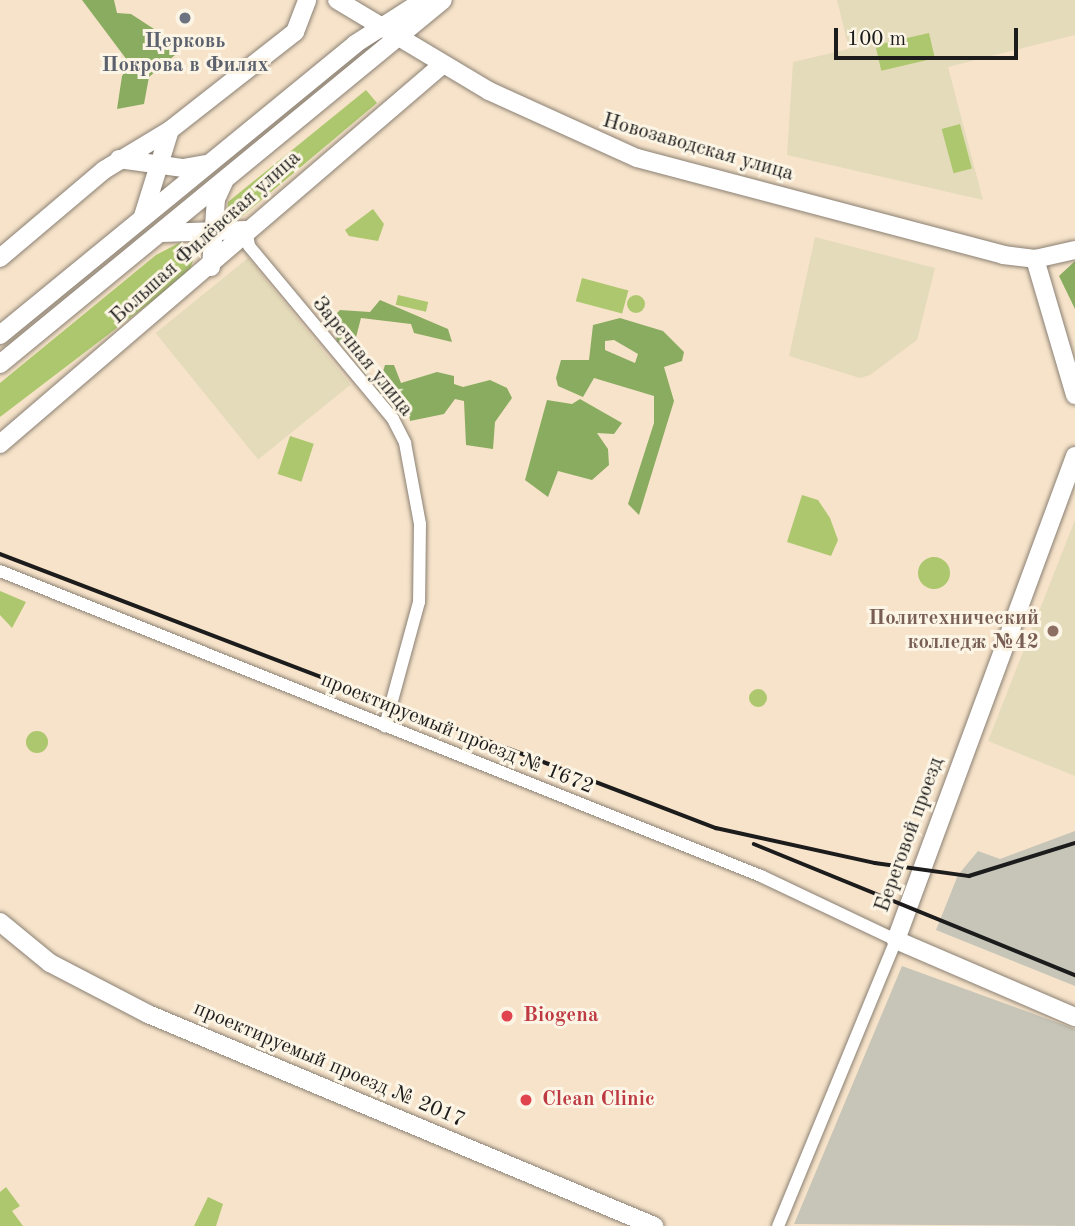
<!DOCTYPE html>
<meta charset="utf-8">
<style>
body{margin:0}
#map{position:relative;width:1075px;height:1226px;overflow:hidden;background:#f7e3ca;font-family:"Old Standard TT",serif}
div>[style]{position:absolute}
.built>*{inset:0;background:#e4dbba;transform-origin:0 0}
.industrial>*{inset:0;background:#c6c5b8}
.green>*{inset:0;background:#acc76d;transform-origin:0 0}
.round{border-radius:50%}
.forest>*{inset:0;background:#89ac60}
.roads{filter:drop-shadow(0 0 2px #8a8073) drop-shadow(0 0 2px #8a8073)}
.street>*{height:12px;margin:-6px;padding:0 6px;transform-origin:6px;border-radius:6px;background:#fff}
.secondary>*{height:18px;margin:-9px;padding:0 9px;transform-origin:9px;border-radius:9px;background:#fff}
.rail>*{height:3.5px;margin:-1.75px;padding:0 1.75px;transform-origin:1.75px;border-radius:1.75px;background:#1c1c1c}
.dots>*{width:19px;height:19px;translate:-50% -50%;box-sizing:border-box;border:4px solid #fcf5e5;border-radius:50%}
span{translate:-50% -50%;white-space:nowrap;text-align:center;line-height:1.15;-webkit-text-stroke:6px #fcf5e5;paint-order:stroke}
.worship-label{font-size:21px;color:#5b616d;font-weight:700}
.street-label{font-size:21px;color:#1c1c1c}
.education-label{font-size:21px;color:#785e54;font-weight:700}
.right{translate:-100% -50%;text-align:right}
.health-label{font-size:21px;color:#be3a42;font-weight:700}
.left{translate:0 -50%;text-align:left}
.scale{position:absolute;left:834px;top:28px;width:184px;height:32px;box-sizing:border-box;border:4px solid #1c1c1c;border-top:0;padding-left:9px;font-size:21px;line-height:24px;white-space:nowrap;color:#1c1c1c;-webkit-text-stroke:5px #fcf5e5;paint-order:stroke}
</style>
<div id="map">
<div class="built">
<i style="clip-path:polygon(837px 0,1075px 0,1075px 35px,948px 67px,983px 200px,787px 155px,793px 62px,849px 49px)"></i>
<i style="clip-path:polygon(815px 237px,935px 268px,917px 340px,870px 375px,860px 378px,789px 356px)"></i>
<i style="left:248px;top:258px;width:163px;height:119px;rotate:51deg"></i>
<i style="clip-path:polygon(1075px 520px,1075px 776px,988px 741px)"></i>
</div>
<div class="industrial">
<i style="clip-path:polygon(1075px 831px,1075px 986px,936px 930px,958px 875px,978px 851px,1000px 859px)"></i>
<i style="clip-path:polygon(902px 966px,1075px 1029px,1075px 1226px,794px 1224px)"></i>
</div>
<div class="green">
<i style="left:929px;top:33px;width:26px;height:55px;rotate:77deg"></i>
<i style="clip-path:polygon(366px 90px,377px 103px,240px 218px,227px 218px,228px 202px)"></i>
<i style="left:960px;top:124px;width:46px;height:19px;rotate:75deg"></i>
<i style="clip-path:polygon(373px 209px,384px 224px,378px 241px,349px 236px,345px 230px)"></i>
<i style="clip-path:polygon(181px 242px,195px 254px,189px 273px,0 417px,0 383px,156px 255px)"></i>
<i style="left:582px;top:278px;width:48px;height:24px;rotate:15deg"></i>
<i style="left:398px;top:295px;width:31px;height:10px;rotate:13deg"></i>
<i class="round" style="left:627px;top:295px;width:18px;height:18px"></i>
<i style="left:290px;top:436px;width:25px;height:40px;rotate:18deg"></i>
<i style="clip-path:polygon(802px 495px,818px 500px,830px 518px,838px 540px,831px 556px,787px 542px)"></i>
<i class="round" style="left:918px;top:557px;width:32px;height:32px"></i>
<i style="clip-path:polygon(0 591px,26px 602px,12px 628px,0 615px)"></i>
<i class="round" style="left:749px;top:689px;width:18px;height:18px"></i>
<i class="round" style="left:26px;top:731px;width:22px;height:22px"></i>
<i style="clip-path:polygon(6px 1187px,20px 1206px,12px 1211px,23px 1226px,0 1226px,0 1192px)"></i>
<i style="clip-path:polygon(208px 1197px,223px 1204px,216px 1226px,194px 1226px)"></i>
</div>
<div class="forest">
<i style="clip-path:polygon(82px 0,114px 0,117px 13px,131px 14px,171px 40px,175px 55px,149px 77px,144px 104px,117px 109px,122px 76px,130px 64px)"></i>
<i style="clip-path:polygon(1075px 261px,1075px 309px,1059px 276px)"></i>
<i style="clip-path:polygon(380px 300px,448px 329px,452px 342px,414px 333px,411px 324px,361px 318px,354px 345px,337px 342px,333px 317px,340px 310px,370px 312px)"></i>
<i style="clip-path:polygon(evenodd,620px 318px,663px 331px,684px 352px,682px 361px,664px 367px,674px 401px,639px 515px,628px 504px,654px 423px,654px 396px,594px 378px,583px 397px,558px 386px,556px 378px,561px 360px,589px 360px,593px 325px,620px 318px,614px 340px,638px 354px,635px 363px,605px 350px,605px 341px,614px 340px)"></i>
<i style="clip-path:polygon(385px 365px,394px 365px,401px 383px,437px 372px,454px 376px,454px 384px,463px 387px,490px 380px,507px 388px,512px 398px,495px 422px,493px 449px,466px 445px,464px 401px,455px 399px,444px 414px,410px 421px,408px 405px,399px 407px,377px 390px)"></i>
<i style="clip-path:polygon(580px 399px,622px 423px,614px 434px,597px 433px,608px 449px,609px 465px,592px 480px,558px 471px,548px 497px,525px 480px,547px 400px,572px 404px)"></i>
</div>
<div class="roads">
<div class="street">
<i style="left:246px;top:230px;width:16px;rotate:79deg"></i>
<i style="left:249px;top:246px;width:225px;rotate:50.2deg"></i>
<i style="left:393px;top:419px;width:27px;rotate:63deg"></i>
<i style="left:405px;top:443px;width:82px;rotate:79.5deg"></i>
<i style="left:420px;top:524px;width:78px;rotate:90.7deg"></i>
<i style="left:419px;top:602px;width:129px;rotate:105.3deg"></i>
<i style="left:0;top:571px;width:820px;rotate:21.84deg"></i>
<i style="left:761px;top:876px;width:149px;rotate:25.4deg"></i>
<i style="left:896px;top:940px;width:309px;rotate:112.4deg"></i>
</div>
<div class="secondary">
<i style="left:337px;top:0;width:177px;rotate:30.9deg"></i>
<i style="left:489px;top:91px;width:162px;rotate:24.4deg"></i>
<i style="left:637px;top:158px;width:379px;rotate:14.8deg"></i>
<i style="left:1003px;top:255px;width:32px;rotate:7deg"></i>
<i style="left:1035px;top:259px;width:41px;rotate:-12.7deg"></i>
<i style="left:119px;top:159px;width:65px;rotate:8deg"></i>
<i style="left:183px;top:168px;width:23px;rotate:-10deg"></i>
<i style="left:143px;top:216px;width:90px;rotate:-72.6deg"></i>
<i style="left:162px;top:233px;width:84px;rotate:-2deg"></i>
<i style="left:0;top:258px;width:136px;rotate:-40.2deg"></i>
<i style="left:104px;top:170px;width:77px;rotate:-31.2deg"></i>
<i style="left:170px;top:130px;width:159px;rotate:-38.1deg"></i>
<i style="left:295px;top:32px;width:34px;rotate:-69deg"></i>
<i style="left:1035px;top:259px;width:142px;rotate:73.6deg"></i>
<i style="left:211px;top:267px;width:68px;rotate:-85.8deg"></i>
<i style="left:216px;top:199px;width:19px;rotate:-65deg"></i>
<i style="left:0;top:335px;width:459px;rotate:-39.3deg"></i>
<i style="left:355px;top:44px;width:82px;rotate:-32.5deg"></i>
<i style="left:0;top:364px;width:573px;rotate:-39.41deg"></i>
<i style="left:0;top:444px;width:582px;rotate:-40.61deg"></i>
<i style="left:1075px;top:456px;width:516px;rotate:110.3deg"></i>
<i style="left:896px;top:940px;width:195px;rotate:23.3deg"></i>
<i style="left:0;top:922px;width:65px;rotate:39.4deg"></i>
<i style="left:50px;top:963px;width:110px;rotate:27.5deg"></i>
<i style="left:148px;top:1014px;width:549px;rotate:22.73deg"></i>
</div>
</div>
<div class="rail">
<i style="left:0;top:554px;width:767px;rotate:20.94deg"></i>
<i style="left:716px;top:828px;width:163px;rotate:12.4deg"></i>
<i style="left:875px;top:863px;width:95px;rotate:7.9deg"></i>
<i style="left:969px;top:876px;width:111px;rotate:-17.3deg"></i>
<i style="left:754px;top:844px;width:347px;rotate:22.2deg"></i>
</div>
<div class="dots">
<i style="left:185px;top:18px;background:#6b7280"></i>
<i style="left:1053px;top:631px;background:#8d6e63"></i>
<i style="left:507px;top:1016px;background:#e0444e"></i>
<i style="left:526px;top:1100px;background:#e0444e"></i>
</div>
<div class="worship-label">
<span style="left:185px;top:54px">Церковь<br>Покрова в Филях</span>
</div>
<div class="street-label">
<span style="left:698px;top:148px;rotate:16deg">Новозаводская улица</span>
<span style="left:206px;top:238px;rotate:-42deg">Большая Филёвская улица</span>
<span style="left:362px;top:357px;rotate:51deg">Заречная улица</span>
<span style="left:457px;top:734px;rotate:22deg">проектируемый проезд № 1672</span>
<span style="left:910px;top:835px;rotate:-70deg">Береговой проезд</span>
<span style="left:329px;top:1065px;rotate:23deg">проектируемый проезд № 2017</span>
</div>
<div class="education-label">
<span class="right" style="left:1039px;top:631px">Политехнический<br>колледж №42</span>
</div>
<div class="health-label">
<span class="left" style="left:523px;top:1016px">Biogena</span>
<span class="left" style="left:542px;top:1100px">Clean Clinic</span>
</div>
<div class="scale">100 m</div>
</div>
